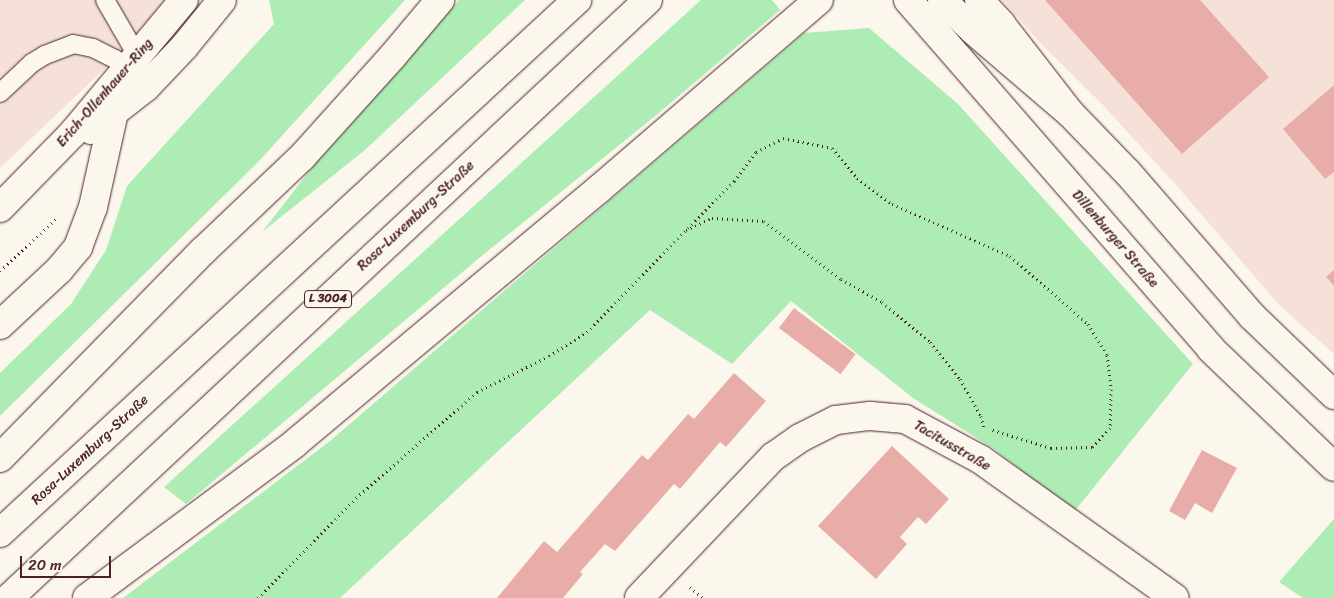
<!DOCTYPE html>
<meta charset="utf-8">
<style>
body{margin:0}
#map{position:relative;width:1334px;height:598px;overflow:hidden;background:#fbf7ec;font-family:Sriracha,sans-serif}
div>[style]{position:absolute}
.built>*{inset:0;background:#f5e1d8}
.green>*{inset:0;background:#adedb5}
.building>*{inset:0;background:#e8ada9;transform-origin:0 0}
.path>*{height:3px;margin-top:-1.5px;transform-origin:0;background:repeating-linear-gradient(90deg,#4a1f2b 0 1px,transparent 0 5px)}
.roads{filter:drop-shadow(0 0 1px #4a1f2b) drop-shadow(0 0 1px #4a1f2b)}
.service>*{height:18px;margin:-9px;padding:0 9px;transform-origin:9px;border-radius:9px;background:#fbf7ec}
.minor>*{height:28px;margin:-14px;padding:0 14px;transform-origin:14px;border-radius:14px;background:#fbf7ec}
.secondary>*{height:28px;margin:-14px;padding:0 14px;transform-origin:14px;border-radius:14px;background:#fbf7ec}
.primary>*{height:28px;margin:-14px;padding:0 14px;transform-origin:14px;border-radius:14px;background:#fbf7ec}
.trunk>*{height:28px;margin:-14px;padding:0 14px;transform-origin:14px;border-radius:14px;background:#fbf7ec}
span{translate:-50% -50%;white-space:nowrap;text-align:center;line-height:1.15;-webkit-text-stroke:4px #fbf7ec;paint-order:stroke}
.shield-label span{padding:1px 4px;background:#fbf7ec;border:1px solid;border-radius:4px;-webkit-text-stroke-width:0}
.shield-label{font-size:12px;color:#4a1f2b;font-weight:700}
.street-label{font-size:14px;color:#4a1f2b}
.scale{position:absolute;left:20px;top:556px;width:91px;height:22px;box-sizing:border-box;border:2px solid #4a1f2b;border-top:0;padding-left:6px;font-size:15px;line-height:18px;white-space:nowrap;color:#4a1f2b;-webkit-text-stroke:4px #fbf7ec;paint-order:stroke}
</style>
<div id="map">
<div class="built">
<i style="clip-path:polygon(0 0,172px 0,115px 59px,0 168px)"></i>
<i style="clip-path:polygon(1002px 0,1334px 0,1334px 354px,1279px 305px,1176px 185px,1101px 103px,1042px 45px)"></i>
</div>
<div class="green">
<i style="clip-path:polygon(269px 0,405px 0,260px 160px,0 416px,0 373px,71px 304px,106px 250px,127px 186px,274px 24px)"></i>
<i style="clip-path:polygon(459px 0,525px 0,365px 150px,262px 232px,325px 151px)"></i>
<i style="clip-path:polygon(701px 0,772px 0,780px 10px,654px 117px,484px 254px,186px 504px,164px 487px)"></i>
<i style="clip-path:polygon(869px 28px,958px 104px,1193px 364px,1074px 512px,994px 449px,913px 398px,791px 301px,732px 364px,650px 310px,340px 598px,123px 598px,330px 441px,804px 33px)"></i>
<i style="clip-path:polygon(1334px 519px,1334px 598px,1303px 598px,1279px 582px)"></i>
</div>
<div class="building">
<i style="clip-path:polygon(1045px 0,1200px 0,1269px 77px,1182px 154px)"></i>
<i style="clip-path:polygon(1334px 85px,1334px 172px,1325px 179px,1283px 129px)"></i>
<i style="clip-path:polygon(1334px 270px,1334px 286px,1326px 277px)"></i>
<i style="left:794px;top:308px;width:77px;height:25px;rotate:37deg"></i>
<i style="clip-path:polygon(734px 373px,766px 401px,726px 447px,720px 442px,680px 489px,674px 484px,615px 551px,605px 544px,580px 572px,583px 574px,563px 598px,497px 598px,544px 541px,557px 552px,642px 455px,648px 460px,688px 414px,694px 419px)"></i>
<i style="clip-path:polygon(892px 446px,949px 499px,926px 524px,918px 517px,900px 537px,907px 544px,876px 579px,818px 526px)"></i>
<i style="clip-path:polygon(1202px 450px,1237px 468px,1212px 513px,1195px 503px,1185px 520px,1169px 511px)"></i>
</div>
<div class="path">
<i style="left:688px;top:228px;width:66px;rotate:-45.6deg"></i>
<i style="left:734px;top:181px;width:36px;rotate:-53deg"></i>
<i style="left:756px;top:152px;width:30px;rotate:-27deg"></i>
<i style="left:783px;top:138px;width:50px;rotate:11.5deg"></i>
<i style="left:832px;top:148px;width:39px;rotate:50deg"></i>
<i style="left:857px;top:178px;width:44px;rotate:36.6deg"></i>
<i style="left:892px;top:204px;width:129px;rotate:23.8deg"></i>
<i style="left:1010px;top:256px;width:103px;rotate:41.1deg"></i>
<i style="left:1088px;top:324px;width:36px;rotate:58deg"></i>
<i style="left:1107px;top:355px;width:34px;rotate:83deg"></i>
<i style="left:1111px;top:389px;width:39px;rotate:91deg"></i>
<i style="left:1110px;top:428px;width:26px;rotate:133deg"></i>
<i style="left:1092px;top:447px;width:41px;rotate:178.6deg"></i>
<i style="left:1051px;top:448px;width:64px;rotate:-162.7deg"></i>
<i style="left:0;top:271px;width:78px;rotate:-42.9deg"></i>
<i style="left:690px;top:587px;width:17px;rotate:40deg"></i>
<i style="left:258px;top:598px;width:140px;rotate:-45.6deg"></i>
<i style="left:356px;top:498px;width:161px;rotate:-41.2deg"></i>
<i style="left:477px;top:392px;width:80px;rotate:-26.6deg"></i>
<i style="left:549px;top:356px;width:45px;rotate:-32.3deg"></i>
<i style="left:587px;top:332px;width:142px;rotate:-45.9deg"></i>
<i style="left:686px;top:230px;width:29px;rotate:-25deg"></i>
<i style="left:712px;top:218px;width:52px;rotate:3.3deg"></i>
<i style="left:764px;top:221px;width:96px;rotate:37deg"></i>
<i style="left:841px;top:279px;width:47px;rotate:29.3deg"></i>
<i style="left:882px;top:302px;width:62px;rotate:39.8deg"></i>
<i style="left:930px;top:342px;width:48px;rotate:51deg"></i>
<i style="left:960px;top:379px;width:43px;rotate:60.4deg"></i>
<i style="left:981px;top:416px;width:13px;rotate:77deg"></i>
</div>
<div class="roads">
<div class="service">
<i style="left:105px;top:0;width:66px;rotate:59.9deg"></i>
<i style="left:0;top:93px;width:44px;rotate:-43.2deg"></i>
<i style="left:32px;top:63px;width:15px;rotate:-32deg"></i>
<i style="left:45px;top:55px;width:30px;rotate:-21deg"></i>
<i style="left:73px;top:44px;width:20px;rotate:11deg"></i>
<i style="left:93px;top:48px;width:25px;rotate:27deg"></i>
<i style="left:115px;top:59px;width:16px;rotate:38deg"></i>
</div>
<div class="minor">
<i style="left:0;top:325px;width:81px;rotate:-43deg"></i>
<i style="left:59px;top:270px;width:30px;rotate:-50deg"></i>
<i style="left:78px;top:247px;width:43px;rotate:-69.4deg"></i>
<i style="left:93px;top:207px;width:97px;rotate:-77.5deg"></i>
<i style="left:639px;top:598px;width:195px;rotate:-46.5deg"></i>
<i style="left:773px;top:457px;width:33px;rotate:-35deg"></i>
<i style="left:800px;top:438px;width:40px;rotate:-26.6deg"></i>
<i style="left:836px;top:420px;width:34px;rotate:-7deg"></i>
<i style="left:870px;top:416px;width:35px;rotate:5deg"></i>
<i style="left:905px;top:419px;width:85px;rotate:28.1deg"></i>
<i style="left:980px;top:459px;width:239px;rotate:35.5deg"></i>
</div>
<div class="secondary">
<i style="left:91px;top:130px;width:70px;rotate:-38deg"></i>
<i style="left:146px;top:87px;width:55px;rotate:-46.5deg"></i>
<i style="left:184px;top:47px;width:60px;rotate:-51deg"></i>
<i style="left:0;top:208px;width:105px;rotate:-45.8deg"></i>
<i style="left:73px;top:133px;width:173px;rotate:-50.2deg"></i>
</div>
<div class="primary">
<i style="left:908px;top:0;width:462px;rotate:49deg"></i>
<i style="left:1211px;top:349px;width:170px;rotate:43.8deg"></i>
<i style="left:942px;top:0;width:43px;rotate:44.1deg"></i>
<i style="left:973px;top:30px;width:128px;rotate:40.6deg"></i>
<i style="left:1070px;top:113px;width:83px;rotate:46deg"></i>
<i style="left:1128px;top:173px;width:189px;rotate:49.1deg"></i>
<i style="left:1252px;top:316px;width:114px;rotate:43.9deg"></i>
</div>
<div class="trunk">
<i style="left:979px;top:0;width:33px;rotate:47deg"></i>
<i style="left:1001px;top:24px;width:113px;rotate:52.2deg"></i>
<i style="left:0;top:458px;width:291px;rotate:-45.6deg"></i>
<i style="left:204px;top:250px;width:135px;rotate:-43.5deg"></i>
<i style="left:302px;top:157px;width:135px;rotate:-48deg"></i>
<i style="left:392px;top:57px;width:75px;rotate:-49.9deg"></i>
<i style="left:0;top:533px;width:786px;rotate:-42.73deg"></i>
<i style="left:9px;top:598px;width:875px;rotate:-43.1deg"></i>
<i style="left:87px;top:598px;width:258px;rotate:-36.6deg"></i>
<i style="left:294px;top:444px;width:398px;rotate:-39.9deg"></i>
<i style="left:599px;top:189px;width:290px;rotate:-40.7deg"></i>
</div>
</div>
<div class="shield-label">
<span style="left:328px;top:299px">L 3004</span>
</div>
<div class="street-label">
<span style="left:105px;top:93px;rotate:-49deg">Erich-Ollenhauer-Ring</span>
<span style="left:416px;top:216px;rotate:-43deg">Rosa-Luxemburg-Straße</span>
<span style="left:1115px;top:239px;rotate:49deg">Dillenburger Straße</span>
<span style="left:952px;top:446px;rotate:30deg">Tacitusstraße</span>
<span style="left:90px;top:450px;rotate:-43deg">Rosa-Luxemburg-Straße</span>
</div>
<div class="scale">20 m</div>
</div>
